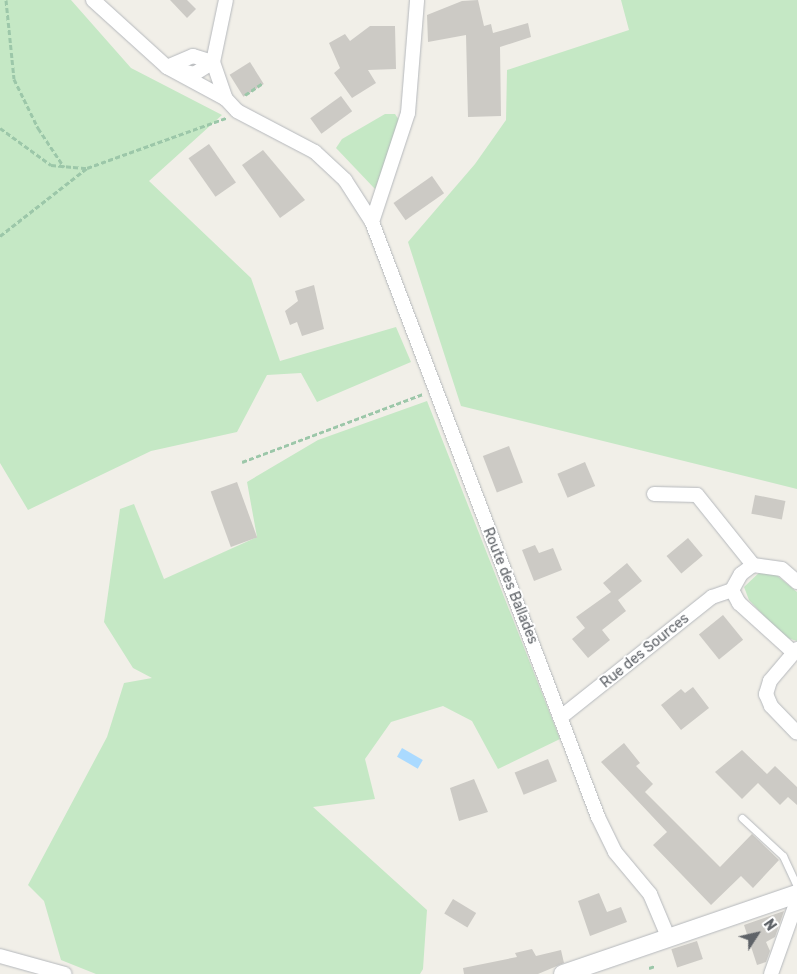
<!DOCTYPE html>
<style>
body{margin:0}
#map{position:relative;width:797px;height:974px;overflow:hidden;background:#f1efe8;font-family:Rubik,sans-serif}
div>[style]{position:absolute}
.green>*{inset:0;background:#c5e8c5}
.water>*{inset:0;background:#aadaff;transform-origin:0 0}
.building>*{inset:0;background:#cccac5;transform-origin:0 0}
.path>*{height:3px;margin-top:-1.5px;transform-origin:0;background:repeating-linear-gradient(90deg,#9cc7a9 0 5px,transparent 0 7.5px)}
.roads{filter:drop-shadow(0 0 1px #b5b8bc) drop-shadow(0 0 1px #b5b8bc)}
.service>*{height:7px;margin:-3.5px;padding:0 3.5px;transform-origin:3.5px;border-radius:3.5px;background:#fff}
.minor>*{height:14px;margin:-7px;padding:0 7px;transform-origin:7px;border-radius:7px;background:#fff}
.tertiary>*{height:18px;margin:-9px;padding:0 9px;transform-origin:9px;border-radius:9px;background:#fff}
span{translate:-50% -50%;white-space:nowrap;text-align:center;line-height:1.15;-webkit-text-stroke:4px #fff;paint-order:stroke}
.street-label{font-size:14px;color:#5f6368}
.north{position:absolute;left:732px;top:909px;width:50px;height:50px;-webkit-text-stroke:4px #fff;paint-order:stroke;rotate:55deg;font-size:14px;font-weight:700;line-height:20px;text-align:center;color:#5f6368}
.north::after{content:'';display:block;margin:auto;width:18px;height:22px;background:#5f6368;clip-path:polygon(50% 0,100% 100%,50% 72%,0 100%)}
</style>
<div id="map">
<div class="green">
<i style="clip-path:polygon(0 0,71px 0,131px 68px,222px 115px,149px 181px,251px 278px,280px 361px,396px 327px,411px 362px,317px 402px,301px 373px,267px 375px,237px 432px,151px 451px,28px 510px,0 463px)"></i>
<i style="clip-path:polygon(621px 0,797px 0,797px 489px,461px 406px,408px 242px,475px 164px,506px 120px,507px 70px,629px 30px)"></i>
<i style="clip-path:polygon(385px 114px,395px 114px,401px 123px,375px 189px,336px 148px,342px 139px)"></i>
<i style="clip-path:polygon(427px 401px,560px 739px,498px 769px,472px 721px,443px 706px,391px 722px,365px 759px,375px 799px,313px 807px,427px 910px,423px 969px,420px 974px,96px 974px,61px 960px,44px 901px,28px 885px,107px 737px,124px 683px,152px 678px,133px 668px,104px 622px,120px 509px,134px 504px,164px 579px,257px 537px,247px 482px,318px 440px)"></i>
<i style="clip-path:polygon(763px 569px,769px 569px,797px 592px,797px 641px,784px 637px,749px 600px,744px 587px)"></i>
</div>
<div class="water">
<i style="left:402px;top:748px;width:24px;height:10px;rotate:30deg"></i>
</div>
<div class="building">
<i style="clip-path:polygon(170px 0,187px 0,196px 9px,187px 18px)"></i>
<i style="clip-path:polygon(478px 0,484px 26px,491px 24px,493px 33px,528px 23px,531px 37px,500px 47px,501px 116px,468px 117px,466px 35px,428px 42px,427px 15px,462px 1px)"></i>
<i style="clip-path:polygon(370px 26px,395px 26px,396px 69px,368px 70px,376px 83px,352px 98px,334px 73px,340px 68px,329px 43px,345px 34px,350px 41px)"></i>
<i style="left:250px;top:62px;width:26px;height:24px;rotate:58deg"></i>
<i style="left:341px;top:96px;width:19px;height:38px;rotate:54deg"></i>
<i style="left:209px;top:144px;width:47px;height:25px;rotate:55deg"></i>
<i style="clip-path:polygon(263px 150px,305px 200px,280px 218px,242px 165px)"></i>
<i style="left:432px;top:176px;width:21px;height:47px;rotate:55deg"></i>
<i style="clip-path:polygon(314px 285px,324px 329px,302px 336px,297px 322px,290px 325px,285px 311px,298px 301px,295px 291px)"></i>
<i style="left:509px;top:446px;width:39px;height:28px;rotate:69deg"></i>
<i style="left:585px;top:462px;width:26px;height:30px;rotate:67deg"></i>
<i style="left:237px;top:482px;width:59px;height:28px;rotate:70deg"></i>
<i style="left:755px;top:495px;width:31px;height:19px;rotate:11deg"></i>
<i style="left:688px;top:538px;width:23px;height:28px;rotate:50deg"></i>
<i style="clip-path:polygon(535px 545px,539px 553px,553px 548px,562px 570px,534px 581px,522px 550px)"></i>
<i style="clip-path:polygon(627px 563px,642px 581px,618px 600px,626px 611px,602px 630px,610px 640px,588px 658px,572px 639px,585px 628px,576px 617px,611px 592px,603px 583px)"></i>
<i style="left:723px;top:615px;width:32px;height:31px;rotate:51deg"></i>
<i style="clip-path:polygon(693px 687px,709px 708px,681px 730px,661px 705px,681px 689px,685px 693px)"></i>
<i style="clip-path:polygon(624px 743px,640px 763px,636px 766px,653px 784px,645px 792px,720px 867px,752px 834px,779px 860px,753px 888px,741px 876px,711px 905px,653px 845px,667px 832px,601px 762px)"></i>
<i style="clip-path:polygon(742px 750px,767px 774px,775px 766px,797px 787px,797px 805px,788px 797px,780px 805px,758px 783px,742px 799px,715px 772px)"></i>
<i style="left:548px;top:759px;width:24px;height:36px;rotate:68deg"></i>
<i style="clip-path:polygon(474px 779px,488px 812px,459px 821px,450px 788px)"></i>
<i style="clip-path:polygon(599px 893px,607px 912px,621px 907px,627px 922px,590px 936px,578px 901px)"></i>
<i style="left:453px;top:899px;width:27px;height:17px;rotate:31deg"></i>
<i style="clip-path:polygon(784px 911px,775px 937px,766px 942px,770px 951px,766px 962px,757px 965px,744px 925px)"></i>
<i style="left:697px;top:941px;width:19px;height:27px;rotate:72deg"></i>
<i style="clip-path:polygon(532px 949px,536px 956px,561px 950px,564px 963px,538px 974px,464px 974px,463px 968px,517px 957px,515px 953px)"></i>
</div>
<div class="path">
<i style="left:6px;top:0;width:79px;rotate:84.2deg"></i>
<i style="left:14px;top:79px;width:55px;rotate:63.9deg"></i>
<i style="left:38px;top:128px;width:47px;rotate:56.3deg"></i>
<i style="left:245px;top:95px;width:22px;rotate:-34deg"></i>
<i style="left:0;top:128px;width:63px;rotate:36deg"></i>
<i style="left:51px;top:165px;width:36px;rotate:5deg"></i>
<i style="left:87px;top:168px;width:148px;rotate:-19.8deg"></i>
<i style="left:0;top:236px;width:110px;rotate:-38deg"></i>
<i style="left:242px;top:462px;width:193px;rotate:-20.6deg"></i>
<i style="left:649px;top:968px;width:6px;rotate:-18deg"></i>
</div>
<div class="roads">
<div class="service">
<i style="left:742px;top:818px;width:56px;rotate:42.8deg"></i>
<i style="left:783px;top:856px;width:33px;rotate:65deg"></i>
</div>
<div class="minor">
<i style="left:93px;top:0;width:100px;rotate:42.2deg"></i>
<i style="left:167px;top:67px;width:67px;rotate:28.5deg"></i>
<i style="left:213px;top:62px;width:39px;rotate:71deg"></i>
<i style="left:226px;top:99px;width:16px;rotate:47deg"></i>
<i style="left:237px;top:111px;width:88px;rotate:27.7deg"></i>
<i style="left:315px;top:152px;width:41px;rotate:43deg"></i>
<i style="left:345px;top:180px;width:50px;rotate:57.3deg"></i>
<i style="left:372px;top:222px;width:636px;rotate:69.2deg"></i>
<i style="left:598px;top:817px;width:39px;rotate:64deg"></i>
<i style="left:615px;top:852px;width:55px;rotate:50.2deg"></i>
<i style="left:650px;top:894px;width:49px;rotate:67.1deg"></i>
<i style="left:213px;top:62px;width:63px;rotate:-78.2deg"></i>
<i style="left:167px;top:67px;width:28px;rotate:-23deg"></i>
<i style="left:193px;top:56px;width:21px;rotate:17deg"></i>
<i style="left:178px;top:70px;width:16px;rotate:14deg"></i>
<i style="left:194px;top:74px;width:22px;rotate:-32deg"></i>
<i style="left:372px;top:222px;width:115px;rotate:-71.7deg"></i>
<i style="left:408px;top:113px;width:113px;rotate:-85.4deg"></i>
<i style="left:654px;top:494px;width:43px;rotate:1.3deg"></i>
<i style="left:697px;top:495px;width:90px;rotate:51.3deg"></i>
<i style="left:732px;top:590px;width:15px;rotate:62deg"></i>
<i style="left:739px;top:603px;width:72px;rotate:42.2deg"></i>
<i style="left:797px;top:649px;width:42px;rotate:130.2deg"></i>
<i style="left:770px;top:681px;width:14px;rotate:107deg"></i>
<i style="left:766px;top:694px;width:13px;rotate:67deg"></i>
<i style="left:771px;top:706px;width:37px;rotate:46deg"></i>
<i style="left:561px;top:717px;width:193px;rotate:-38.5deg"></i>
<i style="left:712px;top:597px;width:21px;rotate:-19deg"></i>
<i style="left:732px;top:590px;width:18px;rotate:-61deg"></i>
<i style="left:741px;top:574px;width:15px;rotate:-37deg"></i>
<i style="left:753px;top:565px;width:29px;rotate:8deg"></i>
<i style="left:782px;top:569px;width:20px;rotate:41deg"></i>
<i style="left:0;top:956px;width:67px;rotate:15.5deg"></i>
<i style="left:771px;top:974px;width:77px;rotate:-70.4deg"></i>
</div>
<div class="tertiary">
<i style="left:563px;top:974px;width:247px;rotate:-18.9deg"></i>
</div>
</div>
<div class="street-label">
<span style="left:510px;top:586px;rotate:68deg">Route des Ballades</span>
<span style="left:645px;top:651px;rotate:-39deg">Rue des Sources</span>
</div>
<div class="north">N</div>
</div>
